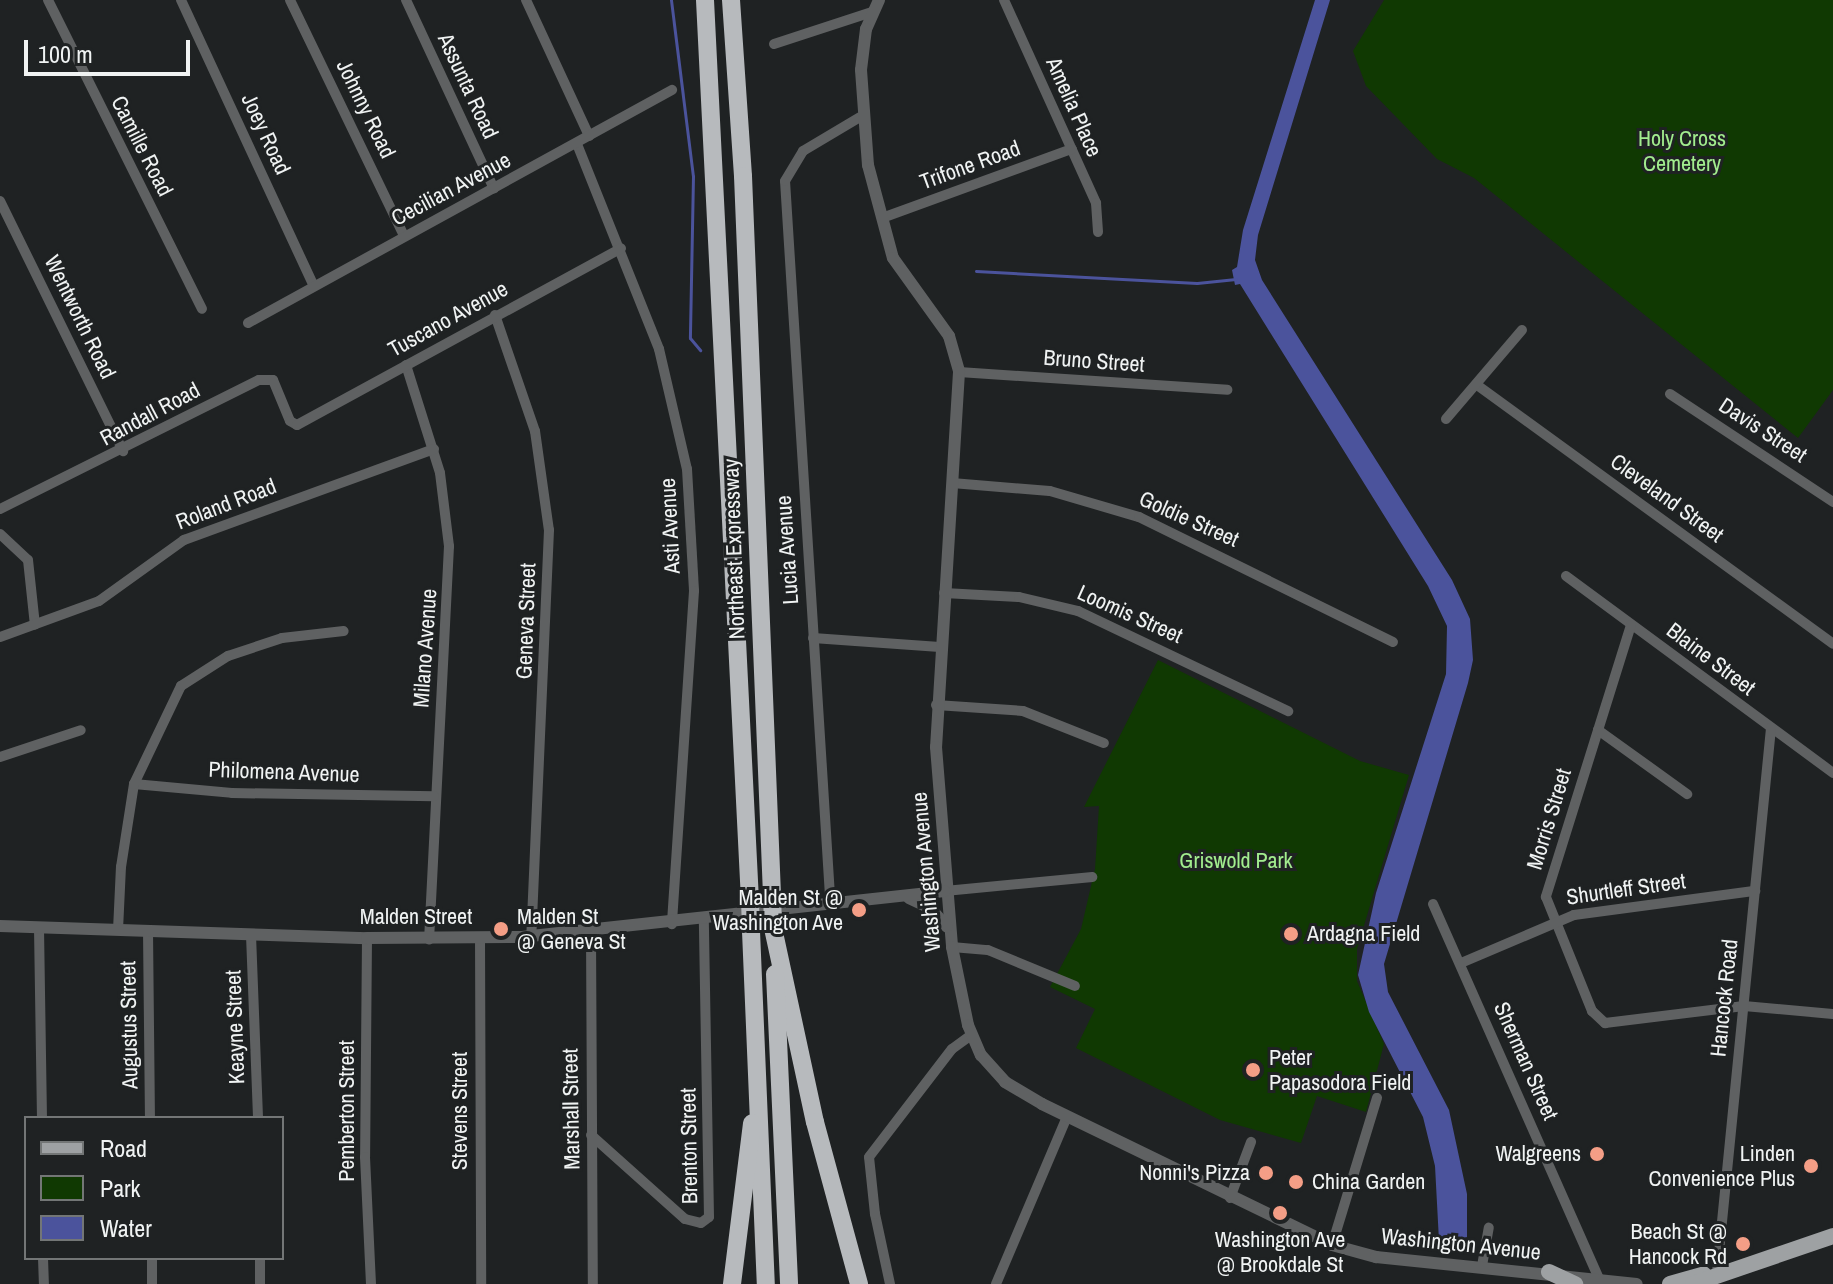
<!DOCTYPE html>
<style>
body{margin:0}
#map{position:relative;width:1833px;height:1284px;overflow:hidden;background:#1f2223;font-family:"Archivo Narrow",sans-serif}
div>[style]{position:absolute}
.green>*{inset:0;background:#103902}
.water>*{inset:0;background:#4b539c}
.stream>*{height:3px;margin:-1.5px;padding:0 1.5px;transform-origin:1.5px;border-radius:1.5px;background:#4b539c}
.minor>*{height:10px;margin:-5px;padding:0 5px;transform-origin:5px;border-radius:5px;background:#5f6162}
.tertiary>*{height:12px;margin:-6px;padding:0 6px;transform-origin:6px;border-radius:6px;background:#5f6162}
.primary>*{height:16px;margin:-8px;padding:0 8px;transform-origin:8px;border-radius:8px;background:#9ea1a3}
.motorway>*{height:18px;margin:-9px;padding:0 9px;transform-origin:9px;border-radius:9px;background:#b7babd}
.motorway-bridge>*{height:18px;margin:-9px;padding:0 9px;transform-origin:9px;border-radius:9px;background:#b7babd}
.dots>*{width:22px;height:22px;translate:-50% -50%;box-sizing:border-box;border:4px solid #1f2223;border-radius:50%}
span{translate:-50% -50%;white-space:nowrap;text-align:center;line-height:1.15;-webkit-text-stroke:6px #1f2223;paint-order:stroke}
.street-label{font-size:22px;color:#f0f3f3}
.park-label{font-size:22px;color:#a2ed8e}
.poi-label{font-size:22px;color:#f0f3f3}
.right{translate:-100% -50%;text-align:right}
.left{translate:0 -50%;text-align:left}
.legend{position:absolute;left:24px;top:1116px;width:260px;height:144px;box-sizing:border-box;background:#1f2223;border:2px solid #737676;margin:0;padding:10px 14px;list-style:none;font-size:24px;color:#f0f3f3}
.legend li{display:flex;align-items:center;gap:16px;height:40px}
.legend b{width:40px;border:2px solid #737676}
.scale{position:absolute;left:24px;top:40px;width:166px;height:36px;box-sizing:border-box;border:4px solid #f0f3f3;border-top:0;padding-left:10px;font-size:24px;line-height:28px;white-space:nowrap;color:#f0f3f3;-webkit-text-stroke:6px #1f2223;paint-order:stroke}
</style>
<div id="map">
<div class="green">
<i style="clip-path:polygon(1384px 0,1833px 0,1833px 390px,1798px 438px,1474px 178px,1437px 159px,1366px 86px,1353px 51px)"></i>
<i style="clip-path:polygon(1158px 660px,1360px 761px,1409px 775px,1357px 949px,1357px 981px,1384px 1044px,1366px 1112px,1317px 1096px,1301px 1143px,1220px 1120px,1076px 1048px,1095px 1009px,1050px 987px,1081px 929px,1095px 869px,1099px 806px,1084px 807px)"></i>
</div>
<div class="water">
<i style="clip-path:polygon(1315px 0,1330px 0,1258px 235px,1255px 260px,1262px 280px,1452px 580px,1470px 619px,1473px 660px,1468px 683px,1384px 964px,1388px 992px,1449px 1110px,1467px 1194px,1467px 1241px,1439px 1241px,1435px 1166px,1423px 1117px,1369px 1012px,1358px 975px,1376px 893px,1446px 674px,1447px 626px,1428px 586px,1240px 284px,1235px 285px,1232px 270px,1237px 267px,1243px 230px)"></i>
</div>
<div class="stream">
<i style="left:671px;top:0;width:177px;rotate:82.9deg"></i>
<i style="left:693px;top:176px;width:162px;rotate:91.1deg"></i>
<i style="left:690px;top:338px;width:16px;rotate:50deg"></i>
<i style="left:976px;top:271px;width:221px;rotate:3.1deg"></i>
<i style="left:1197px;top:283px;width:39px;rotate:-6deg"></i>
<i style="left:1456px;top:1241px;width:9px;rotate:90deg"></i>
</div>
<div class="minor">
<i style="left:48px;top:0;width:345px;rotate:63.5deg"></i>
<i style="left:181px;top:0;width:315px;rotate:65.1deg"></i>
<i style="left:290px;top:0;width:262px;rotate:64.2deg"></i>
<i style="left:406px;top:0;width:208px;rotate:65deg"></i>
<i style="left:526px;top:0;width:150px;rotate:65.1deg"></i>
<i style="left:1004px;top:0;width:223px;rotate:65.6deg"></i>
<i style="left:1096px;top:203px;width:29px;rotate:86deg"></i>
<i style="left:774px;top:44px;width:103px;rotate:-18.1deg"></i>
<i style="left:577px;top:144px;width:221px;rotate:68.2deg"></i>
<i style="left:659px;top:349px;width:123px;rotate:76.9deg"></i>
<i style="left:687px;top:469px;width:122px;rotate:86.7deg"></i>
<i style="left:694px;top:591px;width:334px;rotate:93.8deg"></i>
<i style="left:0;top:201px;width:279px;rotate:63.8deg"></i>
<i style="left:882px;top:218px;width:202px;rotate:-20deg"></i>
<i style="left:495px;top:315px;width:123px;rotate:71deg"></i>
<i style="left:535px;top:431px;width:100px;rotate:82deg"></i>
<i style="left:549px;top:530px;width:406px;rotate:92.5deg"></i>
<i style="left:248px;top:323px;width:484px;rotate:-28.8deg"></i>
<i style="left:406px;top:365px;width:113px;rotate:72.5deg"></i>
<i style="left:440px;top:473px;width:74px;rotate:83deg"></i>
<i style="left:449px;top:546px;width:394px;rotate:92.9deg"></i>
<i style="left:959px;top:372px;width:269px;rotate:3.8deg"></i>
<i style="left:1477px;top:385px;width:440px;rotate:36deg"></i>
<i style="left:1670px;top:394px;width:196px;rotate:33.5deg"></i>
<i style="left:1446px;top:419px;width:117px;rotate:-49.5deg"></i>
<i style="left:952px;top:483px;width:98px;rotate:4.7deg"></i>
<i style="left:1050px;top:491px;width:93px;rotate:16.3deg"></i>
<i style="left:1139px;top:517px;width:283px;rotate:26.2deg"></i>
<i style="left:0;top:509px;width:289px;rotate:-26.5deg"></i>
<i style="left:259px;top:380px;width:14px"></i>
<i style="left:273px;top:380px;width:44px;rotate:67.5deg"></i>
<i style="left:290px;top:421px;width:8px;rotate:30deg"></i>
<i style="left:297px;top:425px;width:369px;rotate:-28.6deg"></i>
<i style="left:0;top:534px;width:38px;rotate:43deg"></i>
<i style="left:28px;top:560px;width:65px;rotate:83.9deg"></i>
<i style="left:1566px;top:576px;width:332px;rotate:36.4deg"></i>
<i style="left:944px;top:593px;width:75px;rotate:3.1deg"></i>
<i style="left:1019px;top:597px;width:61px;rotate:13.3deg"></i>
<i style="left:1078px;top:611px;width:233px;rotate:25.5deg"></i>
<i style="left:1631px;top:625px;width:285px;rotate:107.4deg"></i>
<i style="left:1546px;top:897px;width:123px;rotate:68deg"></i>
<i style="left:1592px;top:1011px;width:18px;rotate:43deg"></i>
<i style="left:1605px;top:1023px;width:140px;rotate:-7deg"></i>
<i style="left:1744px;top:1006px;width:89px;rotate:5.1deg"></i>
<i style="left:0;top:637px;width:105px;rotate:-20deg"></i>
<i style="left:99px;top:601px;width:105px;rotate:-35.7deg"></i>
<i style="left:184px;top:540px;width:266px;rotate:-20deg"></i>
<i style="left:813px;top:638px;width:127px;rotate:4.1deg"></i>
<i style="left:936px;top:705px;width:87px;rotate:3.9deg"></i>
<i style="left:1023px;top:711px;width:87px;rotate:21.6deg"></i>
<i style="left:1598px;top:730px;width:110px;rotate:35.7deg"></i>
<i style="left:0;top:757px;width:85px;rotate:-18.4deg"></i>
<i style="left:134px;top:784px;width:98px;rotate:5.2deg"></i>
<i style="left:232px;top:793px;width:202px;rotate:0.9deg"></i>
<i style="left:945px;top:891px;width:148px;rotate:-5.4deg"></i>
<i style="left:830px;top:896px;width:716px;rotate:-93.6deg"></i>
<i style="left:785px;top:181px;width:35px;rotate:-59deg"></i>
<i style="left:803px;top:151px;width:66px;rotate:-30.8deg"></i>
<i style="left:1433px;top:904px;width:409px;rotate:66.1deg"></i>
<i style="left:39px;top:928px;width:190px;rotate:89.1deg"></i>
<i style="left:118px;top:930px;width:63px;rotate:-87.3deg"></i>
<i style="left:121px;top:867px;width:84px;rotate:-81.1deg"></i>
<i style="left:134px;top:784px;width:109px;rotate:-64.4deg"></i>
<i style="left:181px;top:686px;width:56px;rotate:-32.6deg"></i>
<i style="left:228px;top:656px;width:57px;rotate:-18.4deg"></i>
<i style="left:282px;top:638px;width:62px;rotate:-6.4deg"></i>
<i style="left:148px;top:931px;width:187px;rotate:89.4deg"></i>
<i style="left:591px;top:933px;width:351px;rotate:89.7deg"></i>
<i style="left:251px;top:935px;width:183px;rotate:87.8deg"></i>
<i style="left:480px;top:937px;width:347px;rotate:89.8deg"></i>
<i style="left:367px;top:938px;width:219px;rotate:90.5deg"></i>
<i style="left:365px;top:1157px;width:127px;rotate:87.3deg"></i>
<i style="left:952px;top:947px;width:36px;rotate:5deg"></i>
<i style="left:988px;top:950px;width:94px;rotate:22.5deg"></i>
<i style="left:1461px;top:963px;width:123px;rotate:-23deg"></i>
<i style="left:1574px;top:915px;width:183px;rotate:-7.6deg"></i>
<i style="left:591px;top:1135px;width:126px;rotate:41.8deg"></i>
<i style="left:685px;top:1219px;width:16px;rotate:14deg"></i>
<i style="left:701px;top:1223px;width:10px;rotate:-37deg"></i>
<i style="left:709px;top:1217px;width:297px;rotate:-91deg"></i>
<i style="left:1230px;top:1198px;width:60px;rotate:-69.4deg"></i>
<i style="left:1332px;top:1245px;width:154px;rotate:-73deg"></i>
<i style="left:43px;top:1258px;width:26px;rotate:88deg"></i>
<i style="left:152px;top:1258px;width:26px;rotate:90deg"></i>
<i style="left:260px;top:1258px;width:26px;rotate:90deg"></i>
<i style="left:1482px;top:1266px;width:39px;rotate:-80deg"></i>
<i style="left:1717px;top:1272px;width:547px;rotate:-84.33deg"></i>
<i style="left:890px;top:1284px;width:72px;rotate:-102.1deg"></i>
<i style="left:875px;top:1214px;width:57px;rotate:-96deg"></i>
<i style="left:869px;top:1157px;width:136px;rotate:-52.5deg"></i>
<i style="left:952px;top:1049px;width:24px;rotate:-36deg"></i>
<i style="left:996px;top:1284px;width:181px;rotate:-67deg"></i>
</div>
<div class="tertiary">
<i style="left:879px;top:0;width:32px;rotate:114deg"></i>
<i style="left:866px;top:29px;width:41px;rotate:97deg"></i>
<i style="left:861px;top:70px;width:95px;rotate:85.8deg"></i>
<i style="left:868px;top:165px;width:96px;rotate:75deg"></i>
<i style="left:893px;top:258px;width:96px;rotate:54.3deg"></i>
<i style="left:949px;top:336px;width:37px;rotate:74deg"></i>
<i style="left:959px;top:372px;width:376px;rotate:93.5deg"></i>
<i style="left:936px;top:747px;width:201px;rotate:85.4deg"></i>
<i style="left:952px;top:947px;width:80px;rotate:78.4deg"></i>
<i style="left:968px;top:1025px;width:33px;rotate:67deg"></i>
<i style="left:981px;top:1055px;width:36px;rotate:48deg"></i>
<i style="left:1005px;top:1082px;width:43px;rotate:30.7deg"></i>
<i style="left:1042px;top:1104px;width:322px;rotate:25.9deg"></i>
<i style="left:1332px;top:1245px;width:46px;rotate:15.3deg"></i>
<i style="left:1376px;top:1257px;width:262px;rotate:5.9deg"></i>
<i style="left:909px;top:898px;width:23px;rotate:25deg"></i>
<i style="left:930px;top:908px;width:25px;rotate:48deg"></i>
<i style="left:0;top:926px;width:367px;rotate:1.9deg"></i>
<i style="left:367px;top:938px;width:155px;rotate:-0.4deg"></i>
<i style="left:522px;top:937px;width:425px;rotate:-6.2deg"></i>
</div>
<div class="primary">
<i style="left:1549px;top:1272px;width:29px;rotate:25deg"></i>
<i style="left:1670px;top:1284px;width:35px;rotate:-16deg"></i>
<i style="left:1693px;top:1284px;width:148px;rotate:-18.9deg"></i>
</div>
<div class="motorway">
<i style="left:705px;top:0;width:901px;rotate:87.14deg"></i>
<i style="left:731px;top:0;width:176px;rotate:86.1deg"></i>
<i style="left:743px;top:176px;width:720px;rotate:87.69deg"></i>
<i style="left:773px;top:928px;width:198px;rotate:77.8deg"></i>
<i style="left:815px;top:1122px;width:168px;rotate:74.8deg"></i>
<i style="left:751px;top:931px;width:353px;rotate:87.6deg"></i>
<i style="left:775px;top:974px;width:310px;rotate:87.4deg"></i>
<i style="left:732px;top:1284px;width:162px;rotate:-82.9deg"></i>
</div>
<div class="motorway-bridge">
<i style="left:772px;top:895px;width:33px;rotate:88deg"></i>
<i style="left:750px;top:900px;width:31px;rotate:88deg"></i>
</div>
<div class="dots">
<i style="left:859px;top:910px;background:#f49e86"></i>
<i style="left:501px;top:929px;background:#f49e86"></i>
<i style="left:1291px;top:934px;background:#f49e86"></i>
<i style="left:1253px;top:1070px;background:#f49e86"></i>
<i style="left:1597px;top:1154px;background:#f49e86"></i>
<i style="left:1811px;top:1166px;background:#f49e86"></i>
<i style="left:1266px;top:1173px;background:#f49e86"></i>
<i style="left:1296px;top:1182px;background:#f49e86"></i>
<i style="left:1280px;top:1213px;background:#f49e86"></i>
<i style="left:1743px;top:1244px;background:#f49e86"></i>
</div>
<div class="street-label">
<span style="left:468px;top:86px;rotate:65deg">Assunta Road</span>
<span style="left:1074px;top:107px;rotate:66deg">Amelia Place</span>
<span style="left:366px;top:109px;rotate:64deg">Johnny Road</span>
<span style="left:266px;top:134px;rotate:65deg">Joey Road</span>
<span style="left:142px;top:146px;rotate:63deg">Camille Road</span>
<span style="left:970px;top:165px;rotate:-20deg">Trifone Road</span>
<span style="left:451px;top:189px;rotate:-28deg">Cecilian Avenue</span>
<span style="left:80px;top:317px;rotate:64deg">Wentworth Road</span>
<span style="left:448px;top:319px;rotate:-29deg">Tuscano Avenue</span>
<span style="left:1094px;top:361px;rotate:4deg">Bruno Street</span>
<span style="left:150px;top:414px;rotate:-28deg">Randall Road</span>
<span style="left:1763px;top:430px;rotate:33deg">Davis Street</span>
<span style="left:1667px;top:498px;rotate:36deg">Cleveland Street</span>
<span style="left:226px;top:504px;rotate:-21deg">Roland Road</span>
<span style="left:1189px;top:519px;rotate:24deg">Goldie Street</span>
<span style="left:670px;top:526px;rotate:-93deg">Asti Avenue</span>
<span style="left:734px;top:549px;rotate:-92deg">Northeast Expressway</span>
<span style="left:787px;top:550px;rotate:-94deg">Lucia Avenue</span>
<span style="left:1130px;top:614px;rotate:24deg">Loomis Street</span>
<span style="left:526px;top:621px;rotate:-88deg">Geneva Street</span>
<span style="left:425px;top:648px;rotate:-86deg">Milano Avenue</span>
<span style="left:1711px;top:659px;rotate:37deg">Blaine Street</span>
<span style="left:284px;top:772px;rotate:2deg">Philomena Avenue</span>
<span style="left:1549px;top:819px;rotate:-73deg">Morris Street</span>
<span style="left:926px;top:872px;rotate:-95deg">Washington Avenue</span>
<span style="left:1626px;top:889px;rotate:-8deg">Shurtleff Street</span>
<span style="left:416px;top:917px">Malden Street</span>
<span style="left:1724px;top:998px;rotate:-84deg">Hancock Road</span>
<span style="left:129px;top:1025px;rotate:-91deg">Augustus Street</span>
<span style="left:235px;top:1027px;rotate:-92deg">Keayne Street</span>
<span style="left:1526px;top:1061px;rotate:66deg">Sherman Street</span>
<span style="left:571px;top:1109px;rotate:-91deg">Marshall Street</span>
<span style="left:347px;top:1111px;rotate:-90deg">Pemberton Street</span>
<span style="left:460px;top:1111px;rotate:-90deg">Stevens Street</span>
<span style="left:689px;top:1146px;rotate:-91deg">Brenton Street</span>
<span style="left:1461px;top:1244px;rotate:6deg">Washington Avenue</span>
</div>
<div class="park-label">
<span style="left:1682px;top:151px">Holy Cross<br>Cemetery</span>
<span style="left:1236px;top:861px">Griswold Park</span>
</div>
<div class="poi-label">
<span class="right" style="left:843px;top:910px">Malden St @<br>Washington Ave</span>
<span class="left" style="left:517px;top:929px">Malden St<br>@ Geneva St</span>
<span class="left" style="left:1307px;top:934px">Ardagna Field</span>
<span class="left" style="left:1269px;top:1070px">Peter<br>Papasodora Field</span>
<span class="right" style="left:1795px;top:1166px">Linden<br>Convenience Plus</span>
<span class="right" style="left:1581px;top:1154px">Walgreens</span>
<span class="right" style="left:1250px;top:1173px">Nonni's Pizza</span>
<span class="left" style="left:1312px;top:1182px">China Garden</span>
<span class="right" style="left:1727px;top:1244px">Beach St @<br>Hancock Rd</span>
<span style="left:1280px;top:1252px">Washington Ave<br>@ Brookdale St</span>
</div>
<ul class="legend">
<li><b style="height:10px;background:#9ea1a3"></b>Road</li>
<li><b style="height:22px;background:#103902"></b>Park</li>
<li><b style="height:22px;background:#4b539c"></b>Water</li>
</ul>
<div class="scale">100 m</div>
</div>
